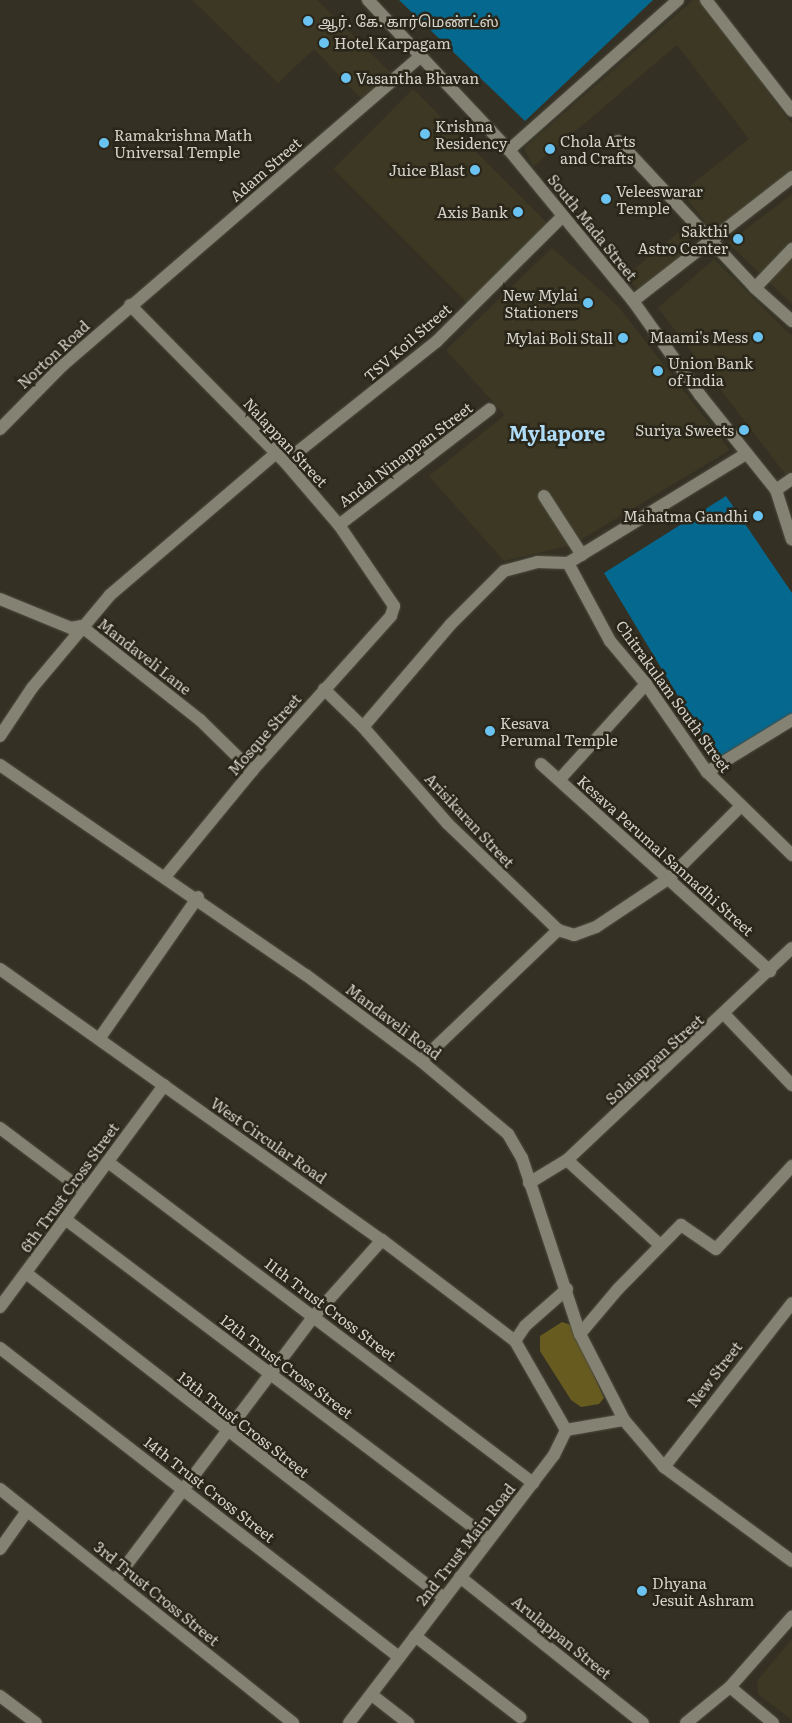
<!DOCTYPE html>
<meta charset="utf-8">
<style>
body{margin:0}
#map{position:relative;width:792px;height:1723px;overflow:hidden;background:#343124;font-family:Literata,"Noto Sans Tamil",serif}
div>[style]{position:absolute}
.built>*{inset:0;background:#3c3824;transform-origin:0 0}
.green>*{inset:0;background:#675b20}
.water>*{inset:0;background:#05688e}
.roads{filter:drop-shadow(0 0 1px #4f4d42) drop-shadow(0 0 1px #4f4d42)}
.street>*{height:12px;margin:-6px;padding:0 6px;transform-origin:6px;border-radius:6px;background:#848272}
.secondary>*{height:12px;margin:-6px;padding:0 6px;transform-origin:6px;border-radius:6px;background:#848272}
.dots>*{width:14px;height:14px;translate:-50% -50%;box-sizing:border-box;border:2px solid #2a271a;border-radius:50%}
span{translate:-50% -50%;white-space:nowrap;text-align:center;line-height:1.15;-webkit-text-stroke:5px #2a271a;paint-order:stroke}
.poi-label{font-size:15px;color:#d4d2ca}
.left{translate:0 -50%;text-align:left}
.right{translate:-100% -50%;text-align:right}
.street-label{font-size:15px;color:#d4d2ca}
.district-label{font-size:20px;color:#afddf7;font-weight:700}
</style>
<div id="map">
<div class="built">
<i style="clip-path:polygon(192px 0,317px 0,397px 79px,365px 103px,314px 49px,278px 83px)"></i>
<i style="clip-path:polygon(693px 0,701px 0,792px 124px,792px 173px,713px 233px,682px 192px,749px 139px,677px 45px,533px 167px,524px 148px)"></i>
<i style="left:413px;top:89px;width:192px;height:113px;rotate:45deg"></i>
<i style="clip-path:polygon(792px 194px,792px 304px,728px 243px)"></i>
<i style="clip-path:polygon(679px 232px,695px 246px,641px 292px,624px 277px)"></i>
<i style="clip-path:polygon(552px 248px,617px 305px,730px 450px,572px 545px,504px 561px,429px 476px,505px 415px,446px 350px)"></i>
<i style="clip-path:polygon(714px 259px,792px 336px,792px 471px,786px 475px,658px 308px)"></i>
<i style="clip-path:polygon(792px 1639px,792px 1720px,758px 1694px,757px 1681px)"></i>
</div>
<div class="green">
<i style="clip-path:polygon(562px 1322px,571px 1325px,604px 1398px,599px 1404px,581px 1407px,571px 1400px,540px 1351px,540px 1336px)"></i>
</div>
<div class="water">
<i style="clip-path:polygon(399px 0,653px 0,525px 121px)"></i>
<i style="clip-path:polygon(726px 496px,792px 593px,792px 714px,716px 759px,604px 573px)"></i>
</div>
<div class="roads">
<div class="street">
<i style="left:706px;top:0;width:140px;rotate:52.2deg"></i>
<i style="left:618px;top:141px;width:201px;rotate:47deg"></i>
<i style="left:755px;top:288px;width:50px;rotate:41.7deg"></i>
<i style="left:755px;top:288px;width:54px;rotate:-46.5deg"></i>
<i style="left:633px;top:301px;width:202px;rotate:-37.9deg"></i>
<i style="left:130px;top:305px;width:221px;rotate:45.4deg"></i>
<i style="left:285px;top:462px;width:83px;rotate:49.4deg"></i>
<i style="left:339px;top:525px;width:98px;rotate:55.8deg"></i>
<i style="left:394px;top:606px;width:10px;rotate:107deg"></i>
<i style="left:391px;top:616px;width:208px;rotate:131.9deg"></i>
<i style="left:252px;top:771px;width:137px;rotate:129.4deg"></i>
<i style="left:0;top:429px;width:90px;rotate:-45.5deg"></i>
<i style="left:63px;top:365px;width:472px;rotate:-40.8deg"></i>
<i style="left:285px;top:462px;width:194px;rotate:-38.5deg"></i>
<i style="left:437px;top:341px;width:177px;rotate:-44.8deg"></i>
<i style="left:544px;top:496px;width:70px;rotate:57.2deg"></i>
<i style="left:339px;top:525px;width:190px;rotate:-37.5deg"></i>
<i style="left:568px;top:563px;width:89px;rotate:61.7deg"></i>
<i style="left:610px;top:641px;width:56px;rotate:50.1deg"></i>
<i style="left:646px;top:684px;width:107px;rotate:55.3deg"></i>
<i style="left:707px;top:772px;width:119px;rotate:44.3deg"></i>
<i style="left:0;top:599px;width:77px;rotate:22.2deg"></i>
<i style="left:71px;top:628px;width:10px;rotate:-11deg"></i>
<i style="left:81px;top:626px;width:152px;rotate:38.3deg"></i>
<i style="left:200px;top:720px;width:73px;rotate:44.4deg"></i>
<i style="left:324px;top:689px;width:54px;rotate:44.3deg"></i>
<i style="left:363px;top:727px;width:128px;rotate:48.8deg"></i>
<i style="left:447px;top:823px;width:154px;rotate:43.9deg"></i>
<i style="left:363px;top:727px;width:134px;rotate:-49.5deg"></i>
<i style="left:450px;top:625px;width:76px;rotate:-45deg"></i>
<i style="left:504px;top:571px;width:34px;rotate:-15deg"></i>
<i style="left:537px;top:562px;width:31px;rotate:2deg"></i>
<i style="left:568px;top:563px;width:209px;rotate:-31.5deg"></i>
<i style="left:0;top:736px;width:58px;rotate:-56.3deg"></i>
<i style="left:32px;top:688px;width:121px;rotate:-50deg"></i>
<i style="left:110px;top:595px;width:218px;rotate:-40.5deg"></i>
<i style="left:541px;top:764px;width:309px;rotate:42.1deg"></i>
<i style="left:707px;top:772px;width:100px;rotate:-31.5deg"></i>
<i style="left:559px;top:780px;width:130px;rotate:-47.8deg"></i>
<i style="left:0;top:969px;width:468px;rotate:35.4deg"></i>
<i style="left:382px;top:1240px;width:167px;rotate:37.2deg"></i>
<i style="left:725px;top:1015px;width:97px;rotate:46.3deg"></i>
<i style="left:99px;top:1039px;width:173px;rotate:-55.1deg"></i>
<i style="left:421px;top:1061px;width:190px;rotate:-43.7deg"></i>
<i style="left:558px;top:930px;width:17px;rotate:17deg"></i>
<i style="left:574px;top:935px;width:23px;rotate:-20deg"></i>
<i style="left:596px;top:927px;width:87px;rotate:-33.7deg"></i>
<i style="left:668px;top:879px;width:102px;rotate:-45deg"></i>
<i style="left:0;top:1128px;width:106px;rotate:37deg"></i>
<i style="left:567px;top:1160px;width:126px;rotate:42.4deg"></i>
<i style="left:108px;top:1162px;width:533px;rotate:37.06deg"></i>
<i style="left:529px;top:1183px;width:44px;rotate:-31.2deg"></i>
<i style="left:567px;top:1160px;width:309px;rotate:-43.3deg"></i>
<i style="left:65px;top:1219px;width:531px;rotate:37.04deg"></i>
<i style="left:26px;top:1273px;width:529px;rotate:37.87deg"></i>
<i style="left:0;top:1307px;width:276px;rotate:-53.5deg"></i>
<i style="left:580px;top:1334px;width:59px;rotate:-49.8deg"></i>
<i style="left:618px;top:1289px;width:90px;rotate:-45.5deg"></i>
<i style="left:681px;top:1225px;width:42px;rotate:34.4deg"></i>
<i style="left:716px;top:1249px;width:113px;rotate:-47.5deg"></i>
<i style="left:0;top:1348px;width:505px;rotate:37.76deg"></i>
<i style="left:566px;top:1430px;width:103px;rotate:-119.8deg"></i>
<i style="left:515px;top:1341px;width:18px;rotate:-56deg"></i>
<i style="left:525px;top:1326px;width:56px;rotate:-41.4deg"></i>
<i style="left:664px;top:1467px;width:208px;rotate:-52deg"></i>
<i style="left:0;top:1489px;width:375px;rotate:38.6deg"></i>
<i style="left:0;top:1549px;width:47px;rotate:-54.6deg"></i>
<i style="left:460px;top:1577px;width:234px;rotate:38.6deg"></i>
<i style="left:115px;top:1580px;width:331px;rotate:-53deg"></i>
<i style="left:314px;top:1316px;width:102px;rotate:-48.2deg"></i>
<i style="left:415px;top:1636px;width:133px;rotate:37.6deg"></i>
<i style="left:730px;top:1687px;width:56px;rotate:39.9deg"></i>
<i style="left:372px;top:1695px;width:46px;rotate:37.9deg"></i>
<i style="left:0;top:1696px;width:45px;rotate:36.9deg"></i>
<i style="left:349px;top:1723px;width:337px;rotate:-52.6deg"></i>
<i style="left:554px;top:1455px;width:28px;rotate:-64deg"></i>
<i style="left:566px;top:1430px;width:59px;rotate:-9.8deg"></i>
<i style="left:686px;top:1723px;width:57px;rotate:-39.3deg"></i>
<i style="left:730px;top:1687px;width:94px;rotate:-48.5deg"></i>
</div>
<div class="secondary">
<i style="left:368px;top:0;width:206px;rotate:46.8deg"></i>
<i style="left:509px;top:150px;width:195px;rotate:50.6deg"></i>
<i style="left:633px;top:301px;width:115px;rotate:54.5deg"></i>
<i style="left:700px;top:395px;width:122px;rotate:51.3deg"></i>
<i style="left:776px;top:490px;width:52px;rotate:72.3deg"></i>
<i style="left:509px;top:150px;width:226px;rotate:-41.6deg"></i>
<i style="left:776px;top:490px;width:19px;rotate:-35deg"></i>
<i style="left:0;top:765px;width:371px;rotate:34.5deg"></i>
<i style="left:306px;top:975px;width:144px;rotate:36.8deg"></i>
<i style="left:421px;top:1061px;width:114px;rotate:40deg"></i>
<i style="left:508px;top:1134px;width:28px;rotate:60deg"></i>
<i style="left:522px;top:1158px;width:185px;rotate:71.8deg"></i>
<i style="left:580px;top:1334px;width:97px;rotate:62.9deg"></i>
<i style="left:624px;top:1420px;width:62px;rotate:49.6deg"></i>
<i style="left:664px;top:1467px;width:159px;rotate:36.3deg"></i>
</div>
</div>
<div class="dots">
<i style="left:308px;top:21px;background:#6ac3f1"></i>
<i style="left:324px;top:43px;background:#6ac3f1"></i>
<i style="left:346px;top:78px;background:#6ac3f1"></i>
<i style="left:425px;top:134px;background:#6ac3f1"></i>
<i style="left:104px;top:143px;background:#6ac3f1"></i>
<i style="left:550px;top:149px;background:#6ac3f1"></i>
<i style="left:475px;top:170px;background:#6ac3f1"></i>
<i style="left:606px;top:199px;background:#6ac3f1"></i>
<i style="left:518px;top:212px;background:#6ac3f1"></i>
<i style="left:738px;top:239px;background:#6ac3f1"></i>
<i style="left:588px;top:303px;background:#6ac3f1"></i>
<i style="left:758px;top:337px;background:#6ac3f1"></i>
<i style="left:623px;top:338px;background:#6ac3f1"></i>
<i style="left:658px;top:371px;background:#6ac3f1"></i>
<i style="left:744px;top:430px;background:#6ac3f1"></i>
<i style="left:758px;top:516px;background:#6ac3f1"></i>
<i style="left:490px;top:731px;background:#6ac3f1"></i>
<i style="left:642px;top:1591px;background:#6ac3f1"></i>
</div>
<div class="poi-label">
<span class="left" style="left:318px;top:21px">ஆர். கே. கார்மெண்ட்ஸ்</span>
<span class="left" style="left:334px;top:43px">Hotel Karpagam</span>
<span class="left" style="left:356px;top:78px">Vasantha Bhavan</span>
<span class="left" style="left:435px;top:134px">Krishna<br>Residency</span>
<span class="left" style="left:114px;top:143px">Ramakrishna Math<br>Universal Temple</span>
<span class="left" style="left:560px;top:149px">Chola Arts<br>and Crafts</span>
<span class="right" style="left:465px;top:170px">Juice Blast</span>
<span class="left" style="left:616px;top:199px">Veleeswarar<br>Temple</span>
<span class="right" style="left:508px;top:212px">Axis Bank</span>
<span class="right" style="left:728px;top:239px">Sakthi<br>Astro Center</span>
<span class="right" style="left:578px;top:303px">New Mylai<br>Stationers</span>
<span class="right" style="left:748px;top:337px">Maami's Mess</span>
<span class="right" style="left:613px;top:338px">Mylai Boli Stall</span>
<span class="left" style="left:668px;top:371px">Union Bank<br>of India</span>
<span class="right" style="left:734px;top:430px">Suriya Sweets</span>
<span class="right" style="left:748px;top:516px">Mahatma Gandhi</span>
<span class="left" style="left:500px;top:731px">Kesava<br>Perumal Temple</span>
<span class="left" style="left:652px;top:1591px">Dhyana<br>Jesuit Ashram</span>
</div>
<div class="street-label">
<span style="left:265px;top:169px;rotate:-41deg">Adam Street</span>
<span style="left:593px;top:227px;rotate:51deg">South Mada Street</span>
<span style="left:407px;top:342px;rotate:-41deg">TSV Koil Street</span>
<span style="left:53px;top:354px;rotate:-43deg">Norton Road</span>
<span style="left:286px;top:442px;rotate:47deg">Nalappan Street</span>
<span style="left:405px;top:454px;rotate:-37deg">Andal Ninappan Street</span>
<span style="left:145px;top:656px;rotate:38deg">Mandaveli Lane</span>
<span style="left:674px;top:696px;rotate:54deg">Chitrakulam South Street</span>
<span style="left:264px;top:734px;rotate:-49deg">Mosque Street</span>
<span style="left:470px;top:820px;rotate:47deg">Arisikaran Street</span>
<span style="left:666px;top:855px;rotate:42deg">Kesava Perumal Sannadhi Street</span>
<span style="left:394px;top:1021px;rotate:37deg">Mandaveli Road</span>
<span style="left:654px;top:1059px;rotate:-42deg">Solaiappan Street</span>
<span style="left:269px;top:1140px;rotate:35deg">West Circular Road</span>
<span style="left:69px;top:1187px;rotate:-54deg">6th Trust Cross Street</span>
<span style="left:331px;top:1309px;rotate:37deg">11th Trust Cross Street</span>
<span style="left:287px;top:1366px;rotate:37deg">12th Trust Cross Street</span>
<span style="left:714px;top:1374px;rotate:-52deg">New Street</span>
<span style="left:244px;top:1424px;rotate:38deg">13th Trust Cross Street</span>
<span style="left:210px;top:1489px;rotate:38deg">14th Trust Cross Street</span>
<span style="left:465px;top:1544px;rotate:-52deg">2nd Trust Main Road</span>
<span style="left:157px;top:1593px;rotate:39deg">3rd Trust Cross Street</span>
<span style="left:562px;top:1637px;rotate:39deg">Arulappan Street</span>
</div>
<div class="district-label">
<span style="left:557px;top:432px">Mylapore</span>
</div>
</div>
